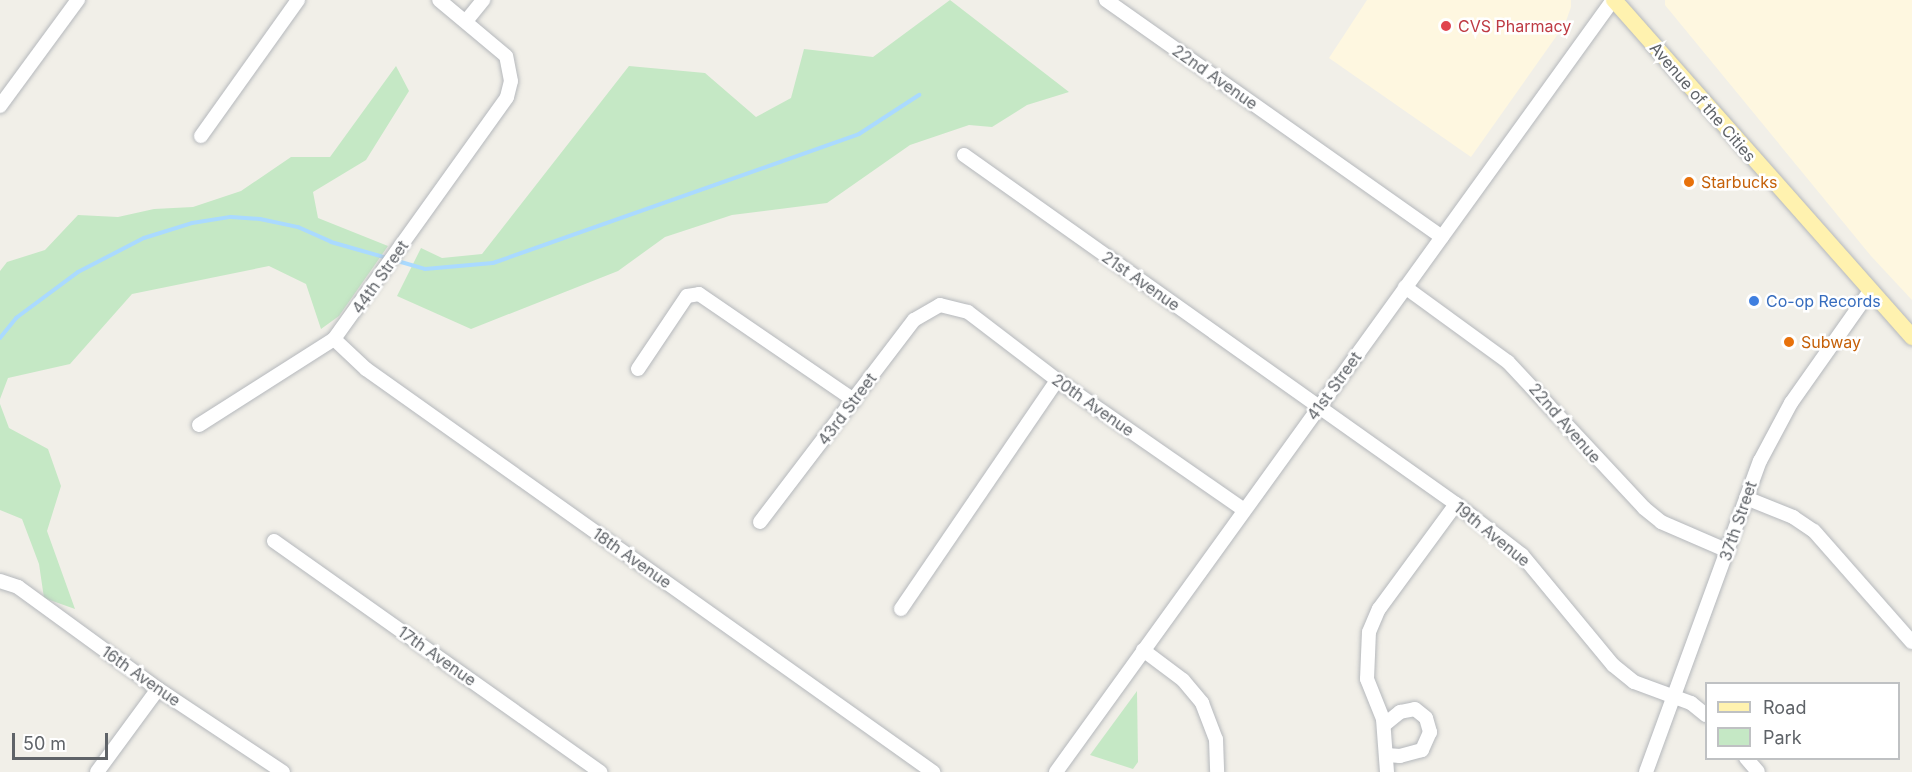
<!DOCTYPE html>
<style>
body{margin:0}
#map{position:relative;width:1912px;height:772px;overflow:hidden;background:#f1efe8;font-family:Inter,sans-serif}
div>[style]{position:absolute}
.commercial>*{inset:0;background:#fef7e0}
.green>*{inset:0;background:#c5e8c5}
.stream>*{height:4px;margin:-2px;padding:0 2px;transform-origin:2px;border-radius:2px;background:#aadaff}
.roads{filter:drop-shadow(0 0 2px #b5b8bc) drop-shadow(0 0 2px #b5b8bc)}
.minor>*{height:14px;margin:-7px;padding:0 7px;transform-origin:7px;border-radius:7px;background:#fff}
.major>*{height:16px;margin:-8px;padding:0 8px;transform-origin:8px;border-radius:8px;background:#fff2af}
.dots>*{width:16px;height:16px;translate:-50% -50%;box-sizing:border-box;border:3px solid #fff;border-radius:50%}
span{translate:-50% -50%;white-space:nowrap;text-align:center;line-height:1.15;-webkit-text-stroke:5px #fff;paint-order:stroke}
.health-label{font-size:16px;color:#be3a42}
.left{translate:0 -50%;text-align:left}
.street-label{font-size:16px;color:#5f6368}
.food-label{font-size:16px;color:#c56008}
.shop-label{font-size:16px;color:#366cbe}
.legend{position:absolute;left:1705px;top:682px;width:195px;height:78px;box-sizing:border-box;background:#fff;border:2px solid #bfc1c3;margin:0;padding:8px 10px;list-style:none;font-size:18px;color:#5f6368}
.legend li{display:flex;align-items:center;gap:12px;height:30px}
.legend b{width:30px;border:2px solid #bfc1c3}
.scale{position:absolute;left:12px;top:733px;width:96px;height:27px;box-sizing:border-box;border:3px solid #5f6368;border-top:0;padding-left:8px;font-size:18px;line-height:21px;white-space:nowrap;color:#5f6368;-webkit-text-stroke:4px #fff;paint-order:stroke}
</style>
<div id="map">
<div class="commercial">
<i style="clip-path:polygon(1367px 0,1571px 0,1571px 7px,1565px 24px,1471px 157px,1329px 58px)"></i>
<i style="clip-path:polygon(1665px 0,1912px 0,1912px 300px,1871px 256px,1665px 5px)"></i>
</div>
<div class="green">
<i style="clip-path:polygon(950px 0,1069px 92px,1027px 105px,992px 127px,969px 125px,910px 145px,827px 203px,732px 215px,665px 237px,618px 271px,471px 329px,397px 296px,421px 248px,442px 258px,482px 254px,629px 66px,705px 73px,756px 117px,791px 98px,804px 49px,873px 57px)"></i>
<i style="clip-path:polygon(396px 66px,409px 91px,366px 160px,313px 192px,318px 218px,388px 246px,339px 316px,321px 329px,306px 284px,269px 266px,132px 294px,70px 364px,8px 378px,0 399px,0 271px,7px 262px,45px 250px,78px 215px,118px 217px,154px 209px,193px 207px,241px 191px,291px 157px,330px 157px)"></i>
<i style="clip-path:polygon(0 404px,9px 428px,48px 449px,61px 486px,47px 531px,75px 609px,44px 598px,39px 564px,22px 519px,0 510px)"></i>
<i style="clip-path:polygon(1137px 691px,1138px 762px,1133px 769px,1090px 755px)"></i>
</div>
<div class="stream">
<i style="left:394px;top:260px;width:32px;rotate:16deg"></i>
<i style="left:425px;top:269px;width:68px;rotate:-5deg"></i>
<i style="left:493px;top:263px;width:388px;rotate:-19.4deg"></i>
<i style="left:859px;top:134px;width:72px;rotate:-33deg"></i>
<i style="left:0;top:338px;width:26px;rotate:-51deg"></i>
<i style="left:16px;top:318px;width:77px;rotate:-36.6deg"></i>
<i style="left:78px;top:272px;width:74px;rotate:-27.3deg"></i>
<i style="left:144px;top:238px;width:50px;rotate:-17.4deg"></i>
<i style="left:192px;top:223px;width:39px;rotate:-9deg"></i>
<i style="left:231px;top:217px;width:29px;rotate:4deg"></i>
<i style="left:260px;top:219px;width:39px;rotate:12deg"></i>
<i style="left:298px;top:227px;width:36px;rotate:24deg"></i>
<i style="left:331px;top:242px;width:58px;rotate:15.9deg"></i>
</div>
<div class="roads">
<div class="minor">
<i style="left:1106px;top:0;width:411px;rotate:35.2deg"></i>
<i style="left:467px;top:20px;width:26px;rotate:-51deg"></i>
<i style="left:0;top:106px;width:132px;rotate:-53.7deg"></i>
<i style="left:201px;top:136px;width:167px;rotate:-54.5deg"></i>
<i style="left:964px;top:155px;width:603px;rotate:35.35deg"></i>
<i style="left:1456px;top:504px;width:83px;rotate:37.7deg"></i>
<i style="left:1522px;top:555px;width:143px;rotate:50.4deg"></i>
<i style="left:1613px;top:665px;width:27px;rotate:39deg"></i>
<i style="left:1634px;top:682px;width:61px;rotate:20.2deg"></i>
<i style="left:1691px;top:703px;width:19px;rotate:39deg"></i>
<i style="left:1405px;top:287px;width:127px;rotate:36.1deg"></i>
<i style="left:1508px;top:362px;width:200px;rotate:47deg"></i>
<i style="left:1644px;top:508px;width:22px;rotate:39deg"></i>
<i style="left:1661px;top:522px;width:73px;rotate:23.4deg"></i>
<i style="left:334px;top:339px;width:44px;rotate:43.2deg"></i>
<i style="left:366px;top:369px;width:696px;rotate:35.4deg"></i>
<i style="left:638px;top:369px;width:88px;rotate:-56.1deg"></i>
<i style="left:687px;top:296px;width:12px;rotate:-9deg"></i>
<i style="left:699px;top:294px;width:188px;rotate:34.4deg"></i>
<i style="left:199px;top:425px;width:160px;rotate:-32.5deg"></i>
<i style="left:334px;top:339px;width:297px;rotate:-54.4deg"></i>
<i style="left:507px;top:97px;width:16px;rotate:-76deg"></i>
<i style="left:511px;top:81px;width:25px;rotate:-101deg"></i>
<i style="left:506px;top:56px;width:87px;rotate:-140.1deg"></i>
<i style="left:1746px;top:498px;width:51px;rotate:22deg"></i>
<i style="left:1793px;top:517px;width:25px;rotate:34deg"></i>
<i style="left:1814px;top:531px;width:148px;rotate:48.6deg"></i>
<i style="left:760px;top:522px;width:254px;rotate:-52.7deg"></i>
<i style="left:914px;top:320px;width:30px;rotate:-30deg"></i>
<i style="left:940px;top:305px;width:29px;rotate:14deg"></i>
<i style="left:968px;top:312px;width:112px;rotate:37.4deg"></i>
<i style="left:1057px;top:380px;width:228px;rotate:34.8deg"></i>
<i style="left:274px;top:541px;width:400px;rotate:35.3deg"></i>
<i style="left:0;top:581px;width:19px;rotate:18deg"></i>
<i style="left:18px;top:587px;width:173px;rotate:36.1deg"></i>
<i style="left:158px;top:689px;width:150px;rotate:33.6deg"></i>
<i style="left:901px;top:609px;width:277px;rotate:-55.7deg"></i>
<i style="left:1143px;top:650px;width:50px;rotate:36.9deg"></i>
<i style="left:1183px;top:680px;width:30px;rotate:50deg"></i>
<i style="left:1202px;top:703px;width:39px;rotate:69deg"></i>
<i style="left:1216px;top:739px;width:33px;rotate:88deg"></i>
<i style="left:1384px;top:725px;width:21px;rotate:-39deg"></i>
<i style="left:1400px;top:712px;width:15px;rotate:-11deg"></i>
<i style="left:1415px;top:709px;width:14px;rotate:39deg"></i>
<i style="left:1426px;top:718px;width:15px;rotate:74deg"></i>
<i style="left:1430px;top:732px;width:20px;rotate:114deg"></i>
<i style="left:1422px;top:750px;width:23px;rotate:165deg"></i>
<i style="left:1400px;top:756px;width:13px;rotate:-176deg"></i>
<i style="left:1746px;top:758px;width:18px;rotate:49deg"></i>
<i style="left:97px;top:772px;width:103px;rotate:-53.7deg"></i>
<i style="left:1056px;top:772px;width:952px;rotate:-54.19deg"></i>
<i style="left:1387px;top:772px;width:53px;rotate:-94.3deg"></i>
<i style="left:1383px;top:719px;width:43px;rotate:-111.8deg"></i>
<i style="left:1367px;top:679px;width:47px;rotate:-87.6deg"></i>
<i style="left:1369px;top:632px;width:25px;rotate:-67deg"></i>
<i style="left:1379px;top:609px;width:130px;rotate:-53.7deg"></i>
<i style="left:1646px;top:772px;width:331px;rotate:-69.9deg"></i>
<i style="left:1760px;top:461px;width:66px;rotate:-61.9deg"></i>
<i style="left:1791px;top:403px;width:137px;rotate:-54.8deg"></i>
</div>
<div class="major">
<i style="left:1614px;top:0;width:450px;rotate:48.5deg"></i>
</div>
</div>
<div class="dots">
<i style="left:1446px;top:26px;background:#e0444e"></i>
<i style="left:1689px;top:182px;background:#e8710a"></i>
<i style="left:1754px;top:301px;background:#3f7fe0"></i>
<i style="left:1789px;top:342px;background:#e8710a"></i>
</div>
<div class="health-label">
<span class="left" style="left:1458px;top:26px">CVS Pharmacy</span>
</div>
<div class="street-label">
<span style="left:1215px;top:77px;rotate:35deg">22nd Avenue</span>
<span style="left:1703px;top:102px;rotate:49deg">Avenue of the Cities</span>
<span style="left:380px;top:277px;rotate:-55deg">44th Street</span>
<span style="left:1141px;top:281px;rotate:35deg">21st Avenue</span>
<span style="left:1334px;top:386px;rotate:-54deg">41st Street</span>
<span style="left:1093px;top:405px;rotate:35deg">20th Avenue</span>
<span style="left:847px;top:409px;rotate:-53deg">43rd Street</span>
<span style="left:1565px;top:423px;rotate:49deg">22nd Avenue</span>
<span style="left:1738px;top:521px;rotate:-71deg">37th Street</span>
<span style="left:1492px;top:534px;rotate:39deg">19th Avenue</span>
<span style="left:632px;top:558px;rotate:35deg">18th Avenue</span>
<span style="left:437px;top:656px;rotate:35deg">17th Avenue</span>
<span style="left:141px;top:676px;rotate:35deg">16th Avenue</span>
</div>
<div class="food-label">
<span class="left" style="left:1701px;top:182px">Starbucks</span>
<span class="left" style="left:1801px;top:342px">Subway</span>
</div>
<div class="shop-label">
<span class="left" style="left:1766px;top:301px">Co-op Records</span>
</div>
<ul class="legend">
<li><b style="height:8px;background:#fff2af"></b>Road</li>
<li><b style="height:16px;background:#c5e8c5"></b>Park</li>
</ul>
<div class="scale">50 m</div>
</div>
